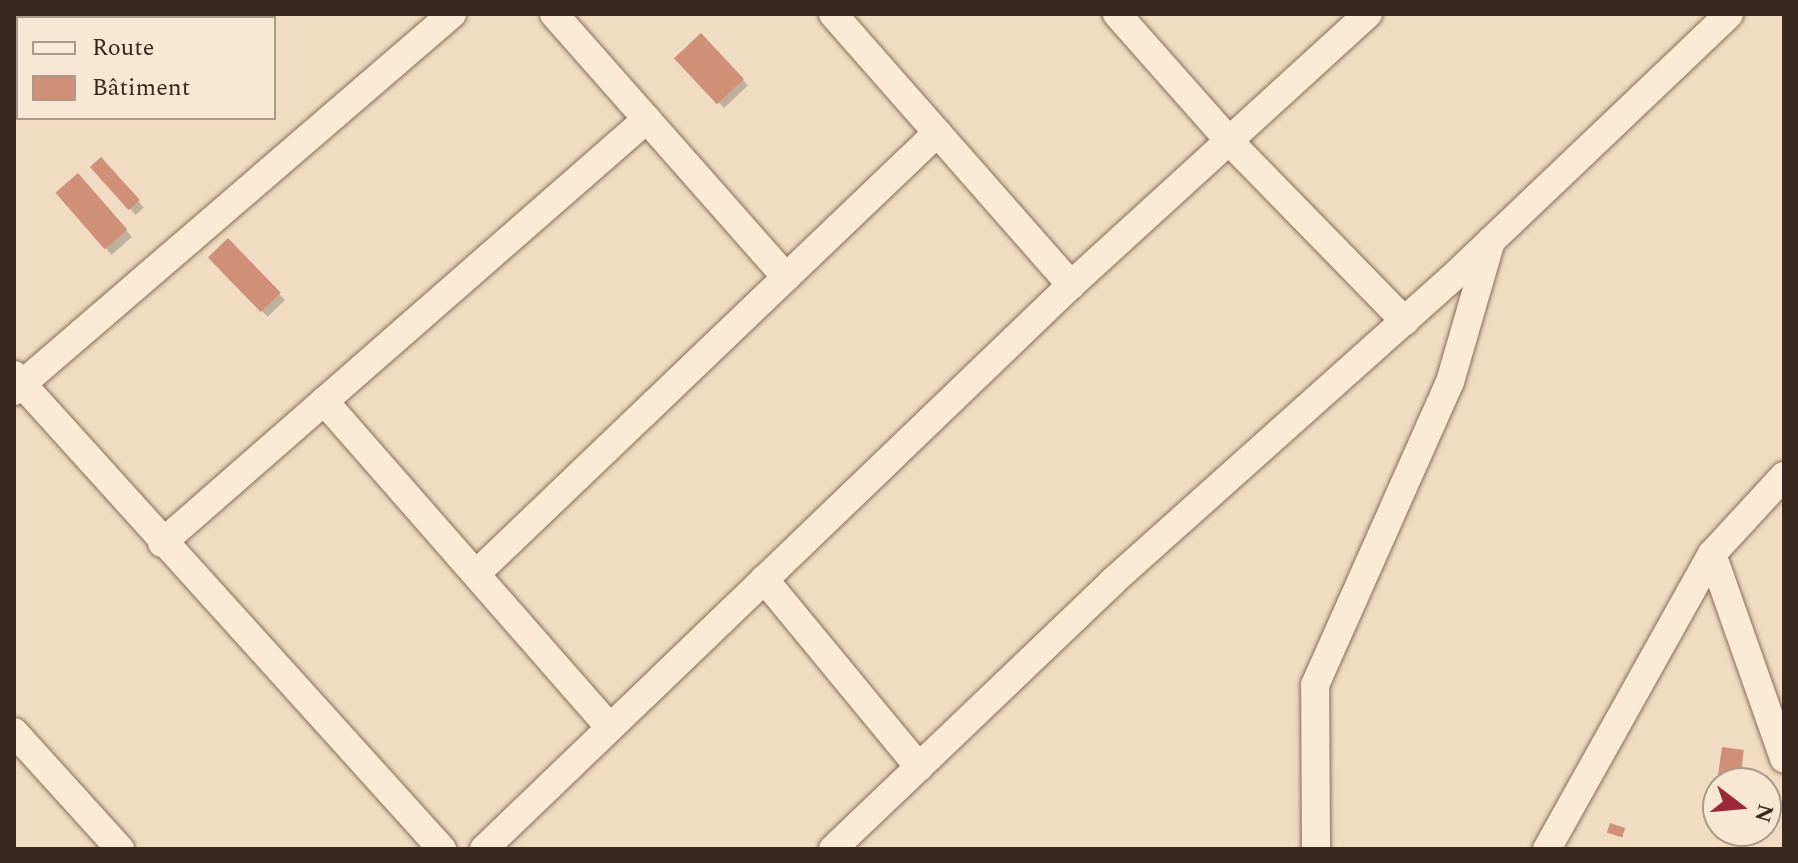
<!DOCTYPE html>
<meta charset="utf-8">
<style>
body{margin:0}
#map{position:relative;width:1798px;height:863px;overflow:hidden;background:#efdcc3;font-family:Spectral,serif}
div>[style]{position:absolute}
.shadow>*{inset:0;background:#0003;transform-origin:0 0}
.building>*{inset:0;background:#cf9077;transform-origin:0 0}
.roads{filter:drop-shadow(0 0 2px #8a6d59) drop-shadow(0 0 2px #8a6d59)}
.minor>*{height:28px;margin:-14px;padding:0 14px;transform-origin:14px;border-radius:14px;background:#faead6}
span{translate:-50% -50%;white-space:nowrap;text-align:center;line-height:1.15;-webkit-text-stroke:8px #f7e7d3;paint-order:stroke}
.frame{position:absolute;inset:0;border:16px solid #39271e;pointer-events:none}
.legend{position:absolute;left:16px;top:16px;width:260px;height:104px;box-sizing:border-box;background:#f7e7d3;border:2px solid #ab9a8b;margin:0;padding:10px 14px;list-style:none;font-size:24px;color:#39271e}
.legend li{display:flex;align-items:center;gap:16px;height:40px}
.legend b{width:40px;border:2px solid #ab9a8b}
.north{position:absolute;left:1702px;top:767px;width:80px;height:80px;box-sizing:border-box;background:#f7e7d3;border:2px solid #ab9a8b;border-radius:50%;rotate:106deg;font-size:22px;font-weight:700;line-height:32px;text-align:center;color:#39271e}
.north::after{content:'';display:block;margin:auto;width:28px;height:36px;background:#9b2737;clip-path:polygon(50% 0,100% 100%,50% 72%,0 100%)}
</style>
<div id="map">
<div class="shadow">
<i style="left:701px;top:35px;width:69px;height:33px;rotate:47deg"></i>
<i style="left:101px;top:160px;width:64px;height:11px;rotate:48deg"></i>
<i style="left:84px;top:182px;width:73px;height:27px;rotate:49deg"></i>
<i style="left:228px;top:241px;width:82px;height:24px;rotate:46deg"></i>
<i style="clip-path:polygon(1743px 751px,1742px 782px,1723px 780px,1721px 778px)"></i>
</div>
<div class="building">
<i style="left:701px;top:33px;width:63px;height:37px;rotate:47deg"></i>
<i style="left:101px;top:157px;width:58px;height:15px;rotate:48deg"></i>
<i style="left:78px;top:173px;width:75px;height:30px;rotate:49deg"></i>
<i style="left:228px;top:238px;width:76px;height:28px;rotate:46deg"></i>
<i style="left:1722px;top:747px;width:22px;height:31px;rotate:8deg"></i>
<i style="left:1610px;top:823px;width:16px;height:10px;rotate:18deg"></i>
</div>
<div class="roads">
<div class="minor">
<i style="left:554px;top:14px;width:351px;rotate:48.6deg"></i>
<i style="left:833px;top:14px;width:361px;rotate:48.7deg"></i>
<i style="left:1117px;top:14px;width:172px;rotate:48.5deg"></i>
<i style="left:1231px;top:143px;width:249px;rotate:45.7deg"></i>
<i style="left:14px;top:375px;width:639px;rotate:47.92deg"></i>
<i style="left:14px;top:391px;width:578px;rotate:-40.72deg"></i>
<i style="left:324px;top:401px;width:434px;rotate:48.8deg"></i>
<i style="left:162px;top:543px;width:644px;rotate:-41.16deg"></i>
<i style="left:1712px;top:554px;width:217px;rotate:70.6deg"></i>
<i style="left:477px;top:573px;width:637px;rotate:-43.73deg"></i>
<i style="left:764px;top:579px;width:244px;rotate:50.5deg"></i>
<i style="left:14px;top:732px;width:158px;rotate:47.8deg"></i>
<i style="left:484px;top:849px;width:814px;rotate:-43.86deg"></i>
<i style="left:1071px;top:285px;width:402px;rotate:-42.4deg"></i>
<i style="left:833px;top:849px;width:386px;rotate:-43.7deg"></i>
<i style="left:1112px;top:582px;width:453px;rotate:-41.8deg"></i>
<i style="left:1450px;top:280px;width:385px;rotate:-43.6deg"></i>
<i style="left:1316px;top:849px;width:164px;rotate:-90.3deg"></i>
<i style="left:1315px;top:685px;width:332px;rotate:-66deg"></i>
<i style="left:1450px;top:382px;width:147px;rotate:-73.8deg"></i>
<i style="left:1547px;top:849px;width:338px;rotate:-60.8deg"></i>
<i style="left:1712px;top:554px;width:106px;rotate:-47.3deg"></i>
</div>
</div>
<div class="frame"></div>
<ul class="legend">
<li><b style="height:10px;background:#faead6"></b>Route</li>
<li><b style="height:22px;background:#cf9077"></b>Bâtiment</li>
</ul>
<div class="north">N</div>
</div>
